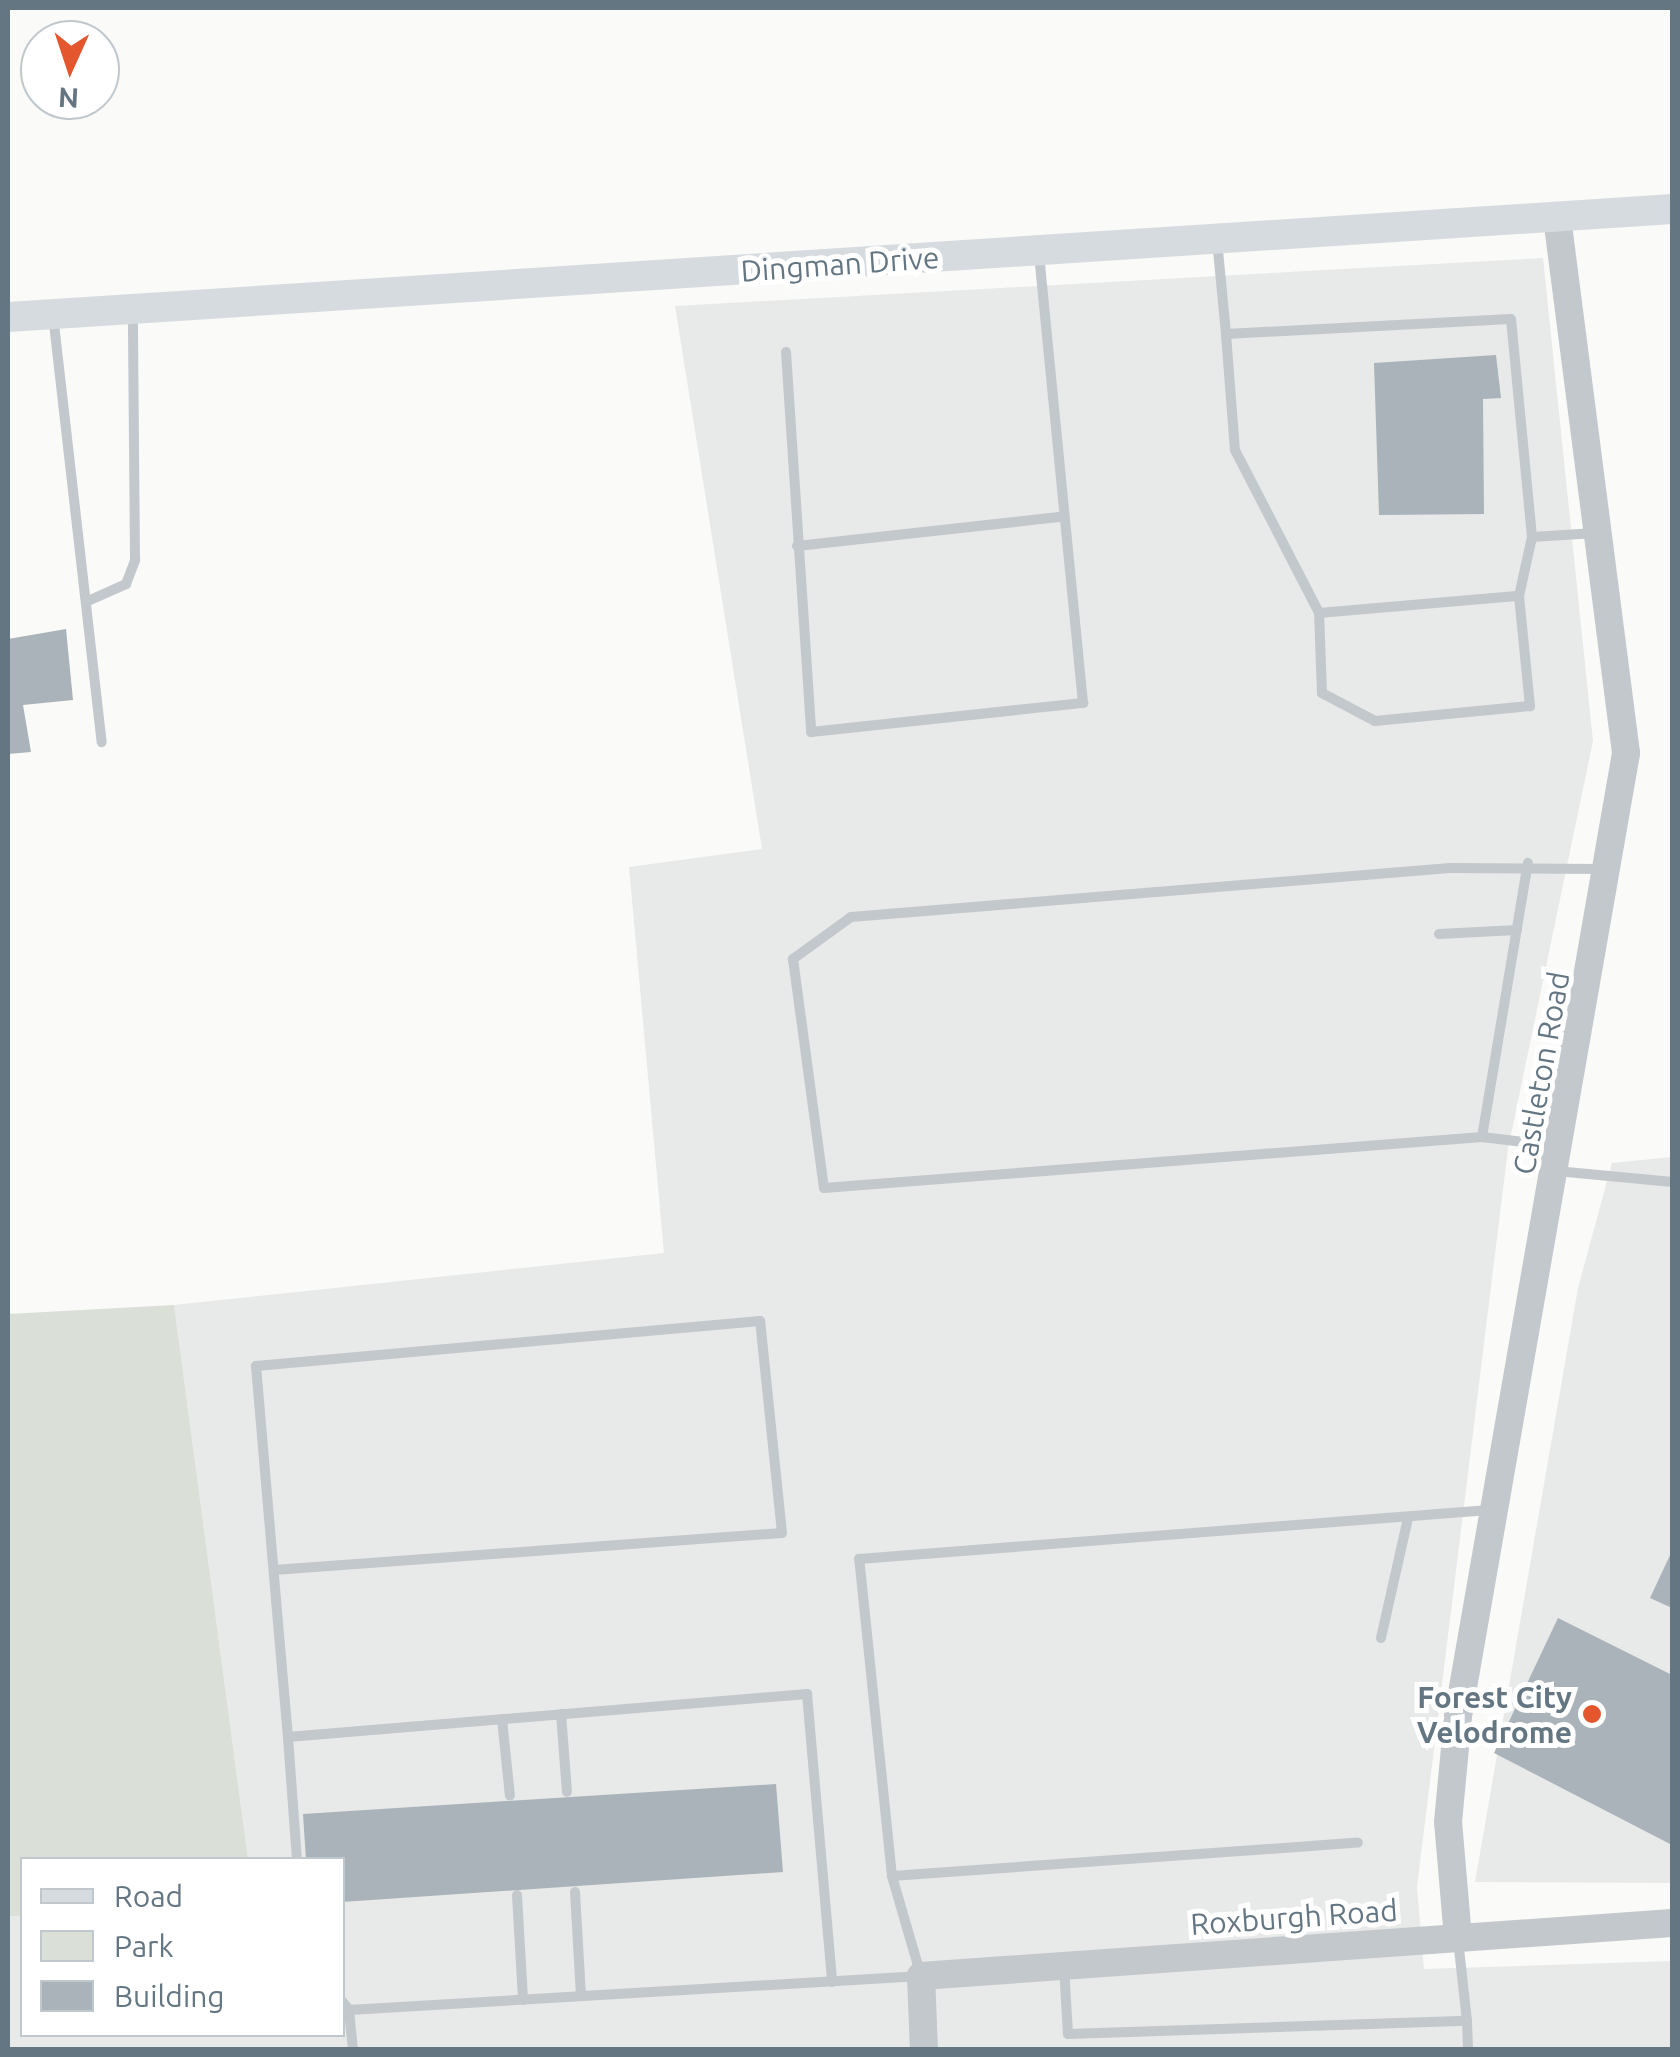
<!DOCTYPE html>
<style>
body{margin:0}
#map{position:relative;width:1680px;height:2057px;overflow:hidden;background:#fafaf8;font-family:Ubuntu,sans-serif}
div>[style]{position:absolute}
.built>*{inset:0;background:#e8e9e9}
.green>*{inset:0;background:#dadfd7}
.building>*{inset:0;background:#aab3b9}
.service>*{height:10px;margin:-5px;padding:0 5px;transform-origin:5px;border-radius:5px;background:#c3c8cc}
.tertiary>*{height:28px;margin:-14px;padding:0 14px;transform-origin:14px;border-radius:14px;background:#c3c8cc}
.secondary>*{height:30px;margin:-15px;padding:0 15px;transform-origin:15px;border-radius:15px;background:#d6dbdf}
.dots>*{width:28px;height:28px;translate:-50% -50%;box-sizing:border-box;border:5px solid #fff;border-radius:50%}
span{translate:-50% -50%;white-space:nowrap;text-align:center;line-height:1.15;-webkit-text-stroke:10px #fff;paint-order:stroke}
.street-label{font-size:30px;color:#657683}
.poi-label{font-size:30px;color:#657683;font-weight:700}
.right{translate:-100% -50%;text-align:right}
.frame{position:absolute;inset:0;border:10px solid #657683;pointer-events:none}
.legend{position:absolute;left:20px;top:1857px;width:325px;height:180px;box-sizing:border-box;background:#fff;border:2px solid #c1c8cd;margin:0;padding:12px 18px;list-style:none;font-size:30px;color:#657683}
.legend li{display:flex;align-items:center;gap:20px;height:50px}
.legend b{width:50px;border:2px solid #c1c8cd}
.north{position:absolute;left:20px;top:20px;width:100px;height:100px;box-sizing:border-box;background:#fff;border:2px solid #c1c8cd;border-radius:50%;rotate:183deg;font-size:28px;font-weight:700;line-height:40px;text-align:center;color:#657683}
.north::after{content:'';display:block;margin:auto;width:35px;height:45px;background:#e4572e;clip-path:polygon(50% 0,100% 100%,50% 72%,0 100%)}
</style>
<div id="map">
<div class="built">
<i style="clip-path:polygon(1543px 258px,1593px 741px,1508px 1149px,1417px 1887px,1424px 1969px,1672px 1961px,1672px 2049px,8px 2049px,8px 1916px,22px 1916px,22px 2034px,342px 2034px,342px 1860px,248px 1859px,174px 1305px,664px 1253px,629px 867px,762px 849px,675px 306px)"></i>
<i style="clip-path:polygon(1672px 1157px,1672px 1883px,1475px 1882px,1578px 1288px,1612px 1163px)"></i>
</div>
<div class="green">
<i style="clip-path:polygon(174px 1305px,248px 1859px,22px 1860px,22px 1916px,8px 1916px,8px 1314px)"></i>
</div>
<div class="building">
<i style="clip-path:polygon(1496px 355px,1501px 398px,1483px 399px,1484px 514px,1379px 515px,1374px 363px)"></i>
<i style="clip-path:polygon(66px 629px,73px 700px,23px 705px,31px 752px,8px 754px,8px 639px)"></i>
<i style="clip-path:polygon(1672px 1551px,1672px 1608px,1650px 1598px)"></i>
<i style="clip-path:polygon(1558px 1618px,1672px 1675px,1672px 1845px,1494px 1753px)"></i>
<i style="clip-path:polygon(776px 1784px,783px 1872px,342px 1902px,342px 1860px,306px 1860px,303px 1814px)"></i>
</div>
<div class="service">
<i style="left:1217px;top:240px;width:94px;rotate:84.5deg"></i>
<i style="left:1226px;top:334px;width:285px;rotate:-3deg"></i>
<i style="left:1511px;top:319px;width:219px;rotate:84.5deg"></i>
<i style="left:1532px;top:537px;width:60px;rotate:102.4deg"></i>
<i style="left:53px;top:315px;width:430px;rotate:83.5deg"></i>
<i style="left:1226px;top:334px;width:116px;rotate:85.6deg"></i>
<i style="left:1235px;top:450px;width:183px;rotate:62.7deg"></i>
<i style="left:1319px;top:613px;width:201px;rotate:-4.9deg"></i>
<i style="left:1519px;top:596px;width:111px;rotate:84.3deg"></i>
<i style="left:1530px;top:706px;width:156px;rotate:174.5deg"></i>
<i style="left:1375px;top:721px;width:60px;rotate:-152.2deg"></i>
<i style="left:1322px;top:693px;width:80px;rotate:-92.1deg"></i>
<i style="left:786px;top:352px;width:381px;rotate:86.2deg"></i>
<i style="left:811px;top:732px;width:274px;rotate:-6.1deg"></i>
<i style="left:1083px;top:703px;width:453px;rotate:-95.6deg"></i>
<i style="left:1532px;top:537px;width:64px;rotate:-3.6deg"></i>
<i style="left:797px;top:546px;width:266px;rotate:-6.3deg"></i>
<i style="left:88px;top:601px;width:42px;rotate:-24.1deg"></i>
<i style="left:126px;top:584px;width:26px;rotate:-69deg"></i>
<i style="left:135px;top:560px;width:249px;rotate:-90.5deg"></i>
<i style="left:1602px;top:869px;width:152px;rotate:-179.6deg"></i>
<i style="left:1450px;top:868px;width:601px;rotate:175.32deg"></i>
<i style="left:851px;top:917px;width:72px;rotate:144.1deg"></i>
<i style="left:793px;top:959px;width:231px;rotate:82.3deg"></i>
<i style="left:824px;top:1188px;width:660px;rotate:-4.43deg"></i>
<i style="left:1482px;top:1137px;width:42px;rotate:6.8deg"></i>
<i style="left:1524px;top:1142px;width:43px;rotate:42.2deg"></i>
<i style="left:1556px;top:1171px;width:117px;rotate:5.4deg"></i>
<i style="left:1439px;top:934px;width:78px;rotate:-2.9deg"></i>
<i style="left:1482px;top:1137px;width:278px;rotate:-80.5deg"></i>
<i style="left:274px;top:1570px;width:509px;rotate:-4.17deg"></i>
<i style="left:782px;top:1533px;width:213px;rotate:-95.9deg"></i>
<i style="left:760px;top:1321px;width:506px;rotate:174.9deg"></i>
<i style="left:256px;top:1366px;width:235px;rotate:85.1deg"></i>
<i style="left:276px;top:1600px;width:138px;rotate:85deg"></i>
<i style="left:1381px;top:1638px;width:123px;rotate:-77.3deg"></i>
<i style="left:561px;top:1714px;width:78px;rotate:85.6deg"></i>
<i style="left:502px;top:1719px;width:77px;rotate:84.1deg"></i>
<i style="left:297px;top:1860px;width:123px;rotate:-94.2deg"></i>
<i style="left:288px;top:1737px;width:521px;rotate:-4.74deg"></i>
<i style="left:807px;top:1694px;width:289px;rotate:85deg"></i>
<i style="left:892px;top:1876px;width:467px;rotate:-4.1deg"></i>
<i style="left:575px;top:1892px;width:104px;rotate:86.7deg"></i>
<i style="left:517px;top:1895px;width:105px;rotate:86.7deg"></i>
<i style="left:1064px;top:1967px;width:67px;rotate:86.6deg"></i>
<i style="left:1068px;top:2034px;width:399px;rotate:-1.9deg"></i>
<i style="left:1467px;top:2021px;width:81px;rotate:-96.3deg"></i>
<i style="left:342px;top:2001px;width:11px;rotate:52deg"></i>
<i style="left:349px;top:2010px;width:573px;rotate:-3.4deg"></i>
<i style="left:921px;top:1976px;width:104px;rotate:-106.2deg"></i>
<i style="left:892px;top:1876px;width:319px;rotate:-95.9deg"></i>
<i style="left:859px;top:1559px;width:632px;rotate:-4.45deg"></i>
<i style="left:349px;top:2010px;width:40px;rotate:84.3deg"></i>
<i style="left:1467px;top:2021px;width:29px;rotate:88deg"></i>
</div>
<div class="tertiary">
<i style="left:1458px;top:1938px;width:116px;rotate:-94.9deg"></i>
<i style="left:1448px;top:1822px;width:106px;rotate:-84.6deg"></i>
<i style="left:1458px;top:1716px;width:978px;rotate:-80.1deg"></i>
<i style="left:1626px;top:753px;width:540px;rotate:-97.34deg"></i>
<i style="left:924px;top:2050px;width:74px;rotate:-92.3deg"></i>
<i style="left:921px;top:1976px;width:753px;rotate:-4.04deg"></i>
</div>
<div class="secondary">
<i style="left:8px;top:317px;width:1668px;rotate:-3.71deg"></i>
</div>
<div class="dots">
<i style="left:1592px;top:1714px;background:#e4572e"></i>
</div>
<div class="street-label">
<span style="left:840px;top:264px;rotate:-4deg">Dingman Drive</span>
<span style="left:1541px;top:1073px;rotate:-80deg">Castleton Road</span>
<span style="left:1294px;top:1917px;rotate:-4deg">Roxburgh Road</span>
</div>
<div class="poi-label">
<span class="right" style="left:1572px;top:1714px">Forest City<br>Velodrome</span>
</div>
<div class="frame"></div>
<ul class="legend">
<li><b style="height:12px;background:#d6dbdf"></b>Road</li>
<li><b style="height:28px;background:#dadfd7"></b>Park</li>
<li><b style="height:28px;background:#aab3b9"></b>Building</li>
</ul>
<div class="north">N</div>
</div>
